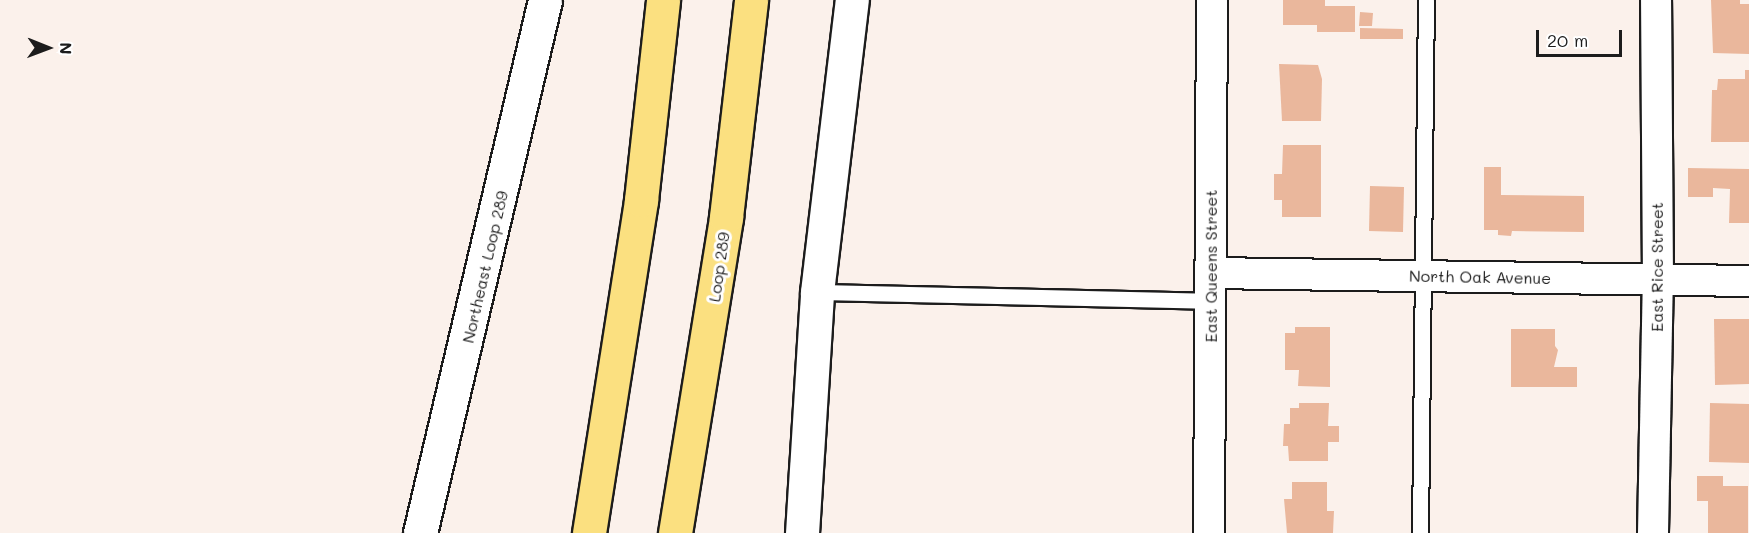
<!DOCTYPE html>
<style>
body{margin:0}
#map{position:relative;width:1749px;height:533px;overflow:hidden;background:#fbf1eb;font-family:Mali,sans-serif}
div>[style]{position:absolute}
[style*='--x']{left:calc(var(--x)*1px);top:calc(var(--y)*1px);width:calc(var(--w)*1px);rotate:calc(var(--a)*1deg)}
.building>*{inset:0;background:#eab79c}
.roads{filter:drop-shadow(2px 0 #1c1c1c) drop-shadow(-2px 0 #1c1c1c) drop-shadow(0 2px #1c1c1c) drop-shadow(0 -2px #1c1c1c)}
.lane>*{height:15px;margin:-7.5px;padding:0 7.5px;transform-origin:7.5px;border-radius:7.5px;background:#fff}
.street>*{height:30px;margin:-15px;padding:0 15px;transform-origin:15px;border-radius:15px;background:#fff}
.secondary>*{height:33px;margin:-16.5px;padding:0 16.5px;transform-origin:16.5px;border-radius:16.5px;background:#fff}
.highway>*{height:33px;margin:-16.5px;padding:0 16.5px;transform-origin:16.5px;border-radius:16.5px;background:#fbe080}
span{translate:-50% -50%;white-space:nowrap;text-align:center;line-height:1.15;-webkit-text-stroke:6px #fff;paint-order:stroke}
.street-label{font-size:16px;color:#1c1c1c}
.north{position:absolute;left:18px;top:18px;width:60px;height:60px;-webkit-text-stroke:4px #fff;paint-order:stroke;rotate:91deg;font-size:16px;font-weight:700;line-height:24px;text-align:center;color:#1c1c1c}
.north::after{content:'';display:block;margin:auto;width:21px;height:27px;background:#1c1c1c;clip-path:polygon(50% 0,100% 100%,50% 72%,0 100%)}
.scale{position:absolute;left:1536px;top:30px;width:86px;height:27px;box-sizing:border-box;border:3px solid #1c1c1c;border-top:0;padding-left:8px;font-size:18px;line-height:21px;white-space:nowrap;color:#1c1c1c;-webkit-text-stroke:4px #fff;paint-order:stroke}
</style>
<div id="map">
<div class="building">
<div style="clip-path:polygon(1283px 0,1325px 0,1325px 6px,1355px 6px,1355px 32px,1317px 32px,1317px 25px,1283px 25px)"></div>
<div style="clip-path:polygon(1711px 0,1740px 0,1740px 4px,1749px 4px,1749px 54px,1713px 53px)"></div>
<div style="clip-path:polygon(1360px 12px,1373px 13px,1372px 26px,1359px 26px)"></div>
<div style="clip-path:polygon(1360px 28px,1403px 29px,1403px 39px,1360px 39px)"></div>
<div style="clip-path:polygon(1279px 64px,1318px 65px,1322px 79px,1321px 121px,1282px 121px)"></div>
<div style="clip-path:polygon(1745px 70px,1749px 70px,1749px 142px,1711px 142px,1712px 90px,1717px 90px,1718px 79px,1745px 79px)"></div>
<div style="clip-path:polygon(1283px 145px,1321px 145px,1321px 217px,1282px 217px,1282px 200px,1274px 200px,1274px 174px,1282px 174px)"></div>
<div style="clip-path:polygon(1484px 167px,1501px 167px,1501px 195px,1584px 196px,1584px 232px,1512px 231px,1511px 236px,1498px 235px,1498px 230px,1484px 230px)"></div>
<div style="clip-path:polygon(1688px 168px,1749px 169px,1749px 223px,1729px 223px,1730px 189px,1713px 188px,1713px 197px,1688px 197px)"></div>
<div style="clip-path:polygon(1370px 186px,1404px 187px,1403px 232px,1369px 231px)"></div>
<div style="clip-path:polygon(1714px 319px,1749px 319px,1749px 384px,1715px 385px)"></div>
<div style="clip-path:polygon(1295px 327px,1330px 327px,1330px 387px,1298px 386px,1299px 370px,1285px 370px,1285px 333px,1295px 333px)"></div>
<div style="clip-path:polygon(1511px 329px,1555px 329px,1555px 346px,1558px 350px,1554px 367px,1577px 367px,1577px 387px,1511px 387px)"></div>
<div style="clip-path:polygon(1299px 403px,1329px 403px,1328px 426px,1339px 426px,1339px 442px,1328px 442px,1328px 461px,1289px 461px,1288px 446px,1283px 446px,1284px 424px,1290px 424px,1290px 408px,1299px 408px)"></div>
<div style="clip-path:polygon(1710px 403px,1749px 404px,1749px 463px,1709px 462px)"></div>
<div style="clip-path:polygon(1697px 476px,1723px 476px,1723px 486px,1748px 486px,1748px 533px,1708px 533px,1708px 501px,1697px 501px)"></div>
<div style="clip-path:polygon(1292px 482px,1327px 482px,1327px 511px,1334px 511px,1333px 533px,1287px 533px,1284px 499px,1292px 499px)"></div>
</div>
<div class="roads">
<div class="lane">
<div style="--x:817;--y:292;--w:393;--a:1.3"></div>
<div style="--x:1420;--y:533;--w:533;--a:-89.36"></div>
</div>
<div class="street">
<div style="--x:1210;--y:273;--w:539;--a:0.85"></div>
<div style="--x:1209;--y:533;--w:533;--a:-89.68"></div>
<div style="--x:1653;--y:533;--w:253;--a:-88.9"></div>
<div style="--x:1658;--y:280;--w:280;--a:-90.4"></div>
</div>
<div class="secondary">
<div style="--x:420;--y:533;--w:547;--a:-76.8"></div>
<div style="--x:802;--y:533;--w:241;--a:-86.4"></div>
<div style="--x:817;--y:292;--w:294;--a:-83.2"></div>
</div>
<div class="highway">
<div style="--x:589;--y:533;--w:337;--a:-81.1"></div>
<div style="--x:641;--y:200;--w:201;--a:-83.7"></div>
<div style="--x:675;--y:533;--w:320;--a:-80.8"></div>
<div style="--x:726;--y:217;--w:218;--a:-83.4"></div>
</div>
</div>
<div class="street-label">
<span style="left:1211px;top:266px;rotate:-90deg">East Queens Street</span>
<span style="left:485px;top:267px;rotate:-77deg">Northeast Loop 289</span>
<span style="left:719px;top:267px;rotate:-82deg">Loop 289</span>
<span style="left:1657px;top:267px;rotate:-90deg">East Rice Street</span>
<span style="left:1480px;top:277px;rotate:1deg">North Oak Avenue</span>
</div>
<div class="north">N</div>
<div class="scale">20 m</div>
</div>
